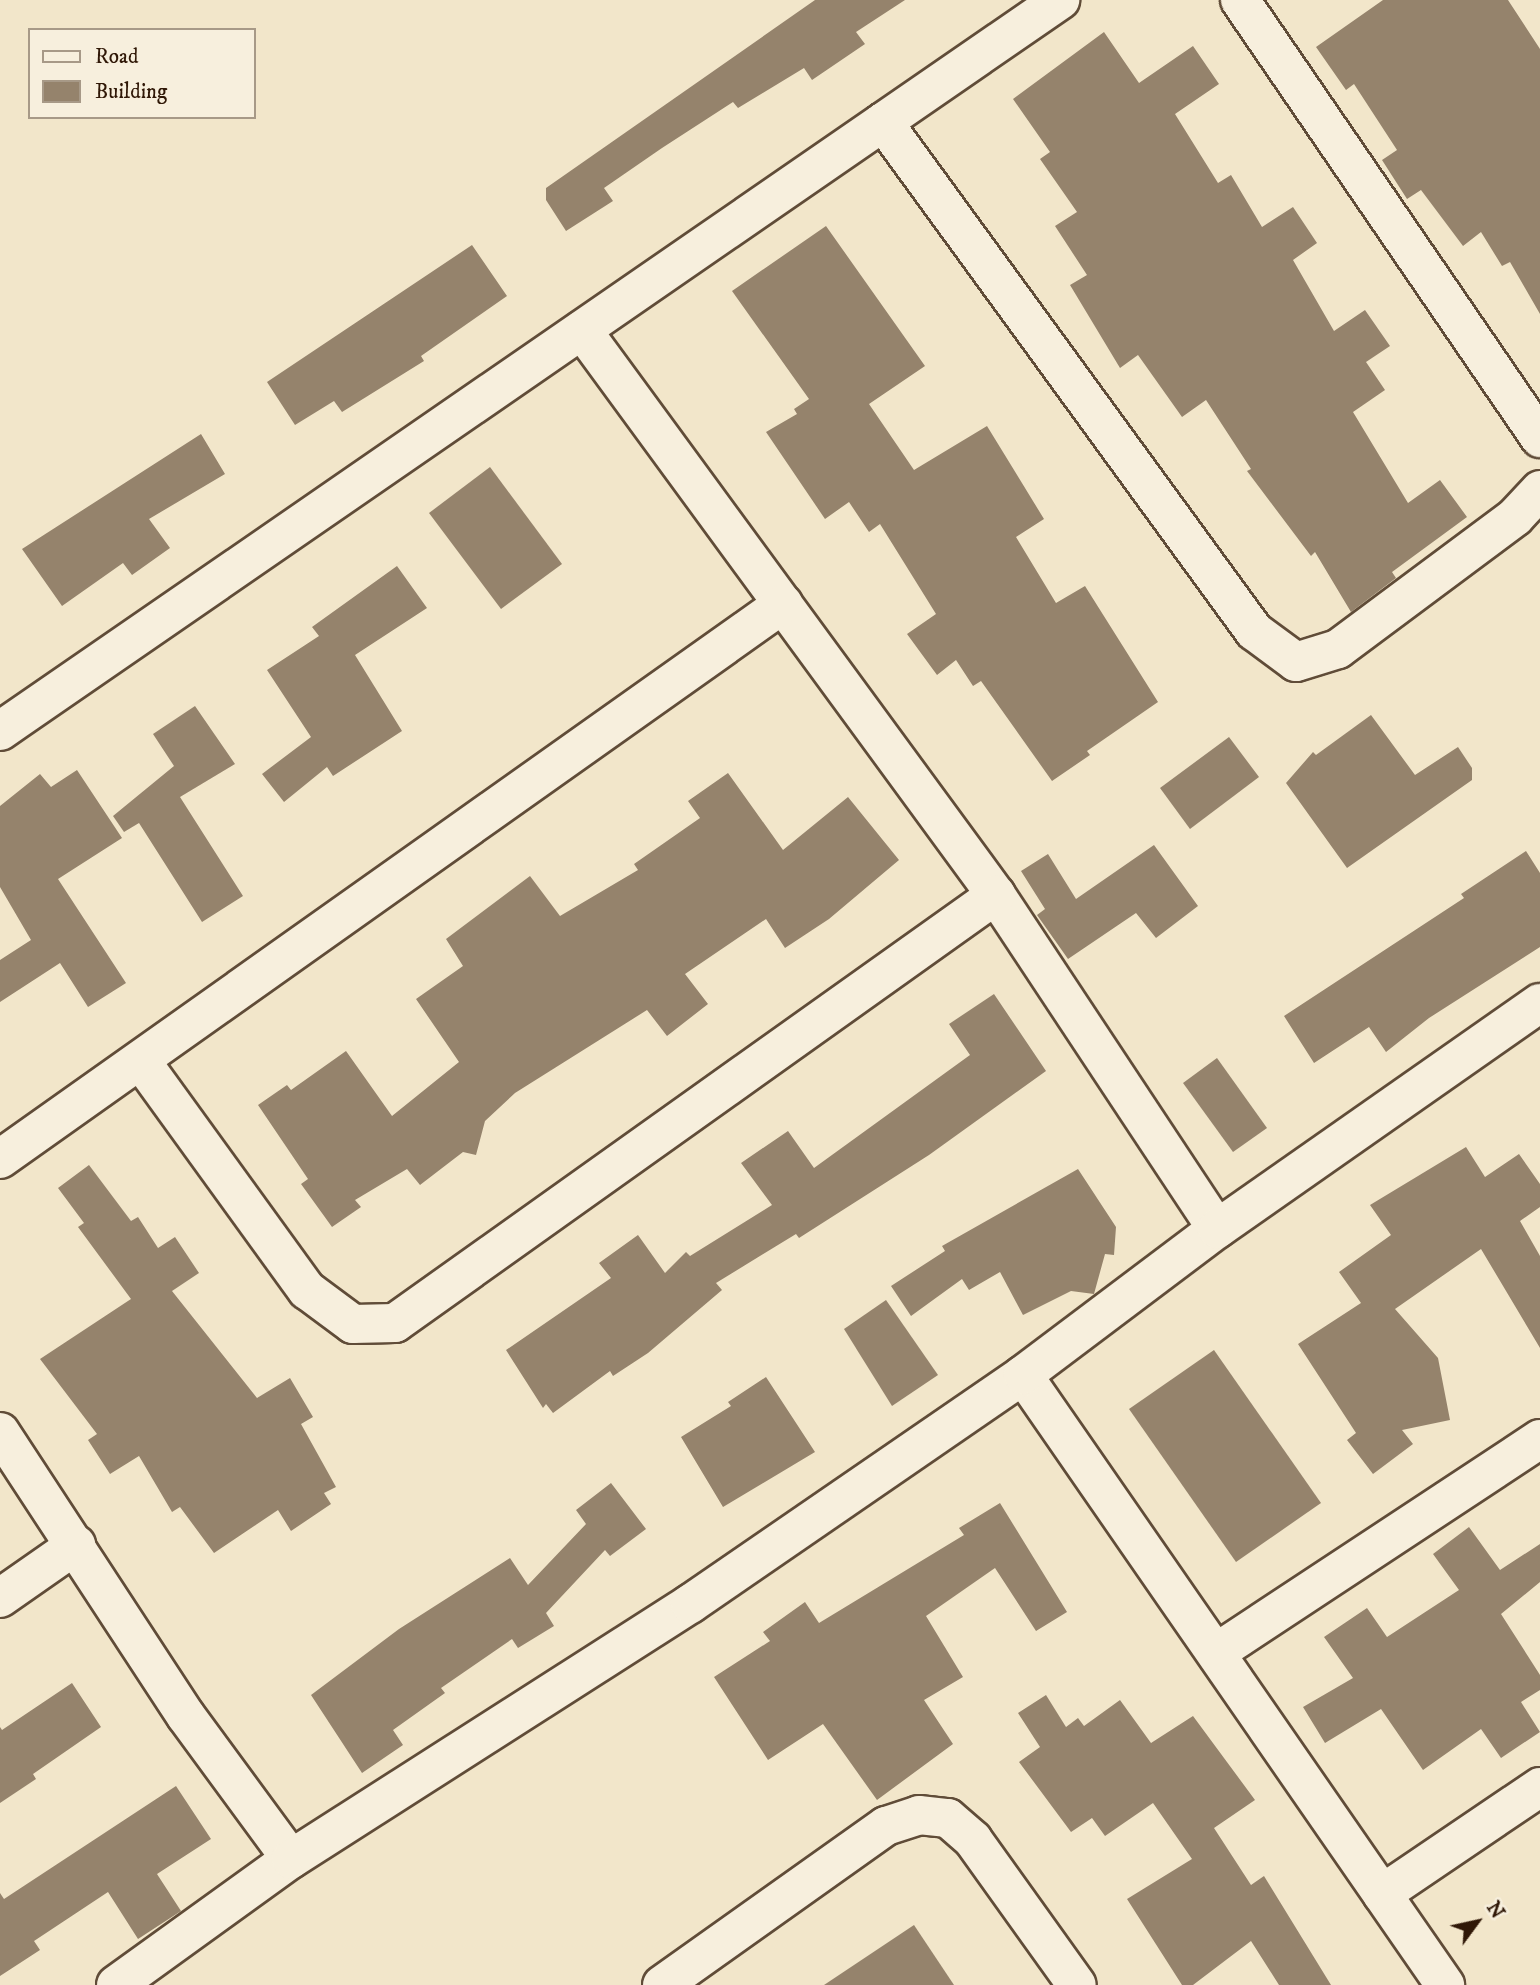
<!DOCTYPE html>
<style>
body{margin:0}
#map{position:relative;width:1540px;height:1985px;overflow:hidden;background:#f2e6ca;font-family:"IM FELL DW Pica",serif}
div>[style]{position:absolute}
[style*='--x']{left:calc(var(--x)*1px);top:calc(var(--y)*1px);width:calc(var(--w)*1px);rotate:calc(var(--a)*1deg)}
.building>*{inset:0;background:#95836c}
.roads{filter:drop-shadow(2px 0 #604c38) drop-shadow(-2px 0 #604c38) drop-shadow(0 2px #604c38) drop-shadow(0 -2px #604c38)}
.street>*{height:38px;margin:-19px;padding:0 19px;transform-origin:19px;border-radius:19px;background:#f7efdd}
span{translate:-50% -50%;white-space:nowrap;text-align:center;line-height:1.15;-webkit-text-stroke:5px #f7efdd;paint-order:stroke}
.legend{position:absolute;left:28px;top:28px;width:228px;height:91px;box-sizing:border-box;background:#f7efdd;border:2px solid #a79987;margin:0;padding:9px 12px;list-style:none;font-size:21px;color:#301807}
.legend li{display:flex;align-items:center;gap:14px;height:35px}
.legend b{width:35px;border:2px solid #a79987}
.north{position:absolute;left:1442px;top:1887px;width:70px;height:70px;-webkit-text-stroke:5px #f7efdd;paint-order:stroke;rotate:57deg;font-size:19px;font-weight:700;line-height:28px;text-align:center;color:#301807}
.north::after{content:'';display:block;margin:auto;width:24px;height:32px;background:#301807;clip-path:polygon(50% 0,100% 100%,50% 72%,0 100%)}
</style>
<div id="map">
<div class="building">
<div style="clip-path:polygon(815px 0,905px 0,856px 32px,865px 44px,812px 80px,804px 68px,738px 108px,733px 102px,662px 148px,604px 188px,613px 201px,566px 231px,546px 200px,546px 188px)"></div>
<div style="clip-path:polygon(1383px 0,1508px 0,1540px 49px,1540px 314px,1510px 262px,1502px 266px,1481px 232px,1463px 246px,1421px 190px,1407px 199px,1382px 160px,1397px 150px,1354px 84px,1346px 90px,1316px 47px)"></div>
<div style="clip-path:polygon(1104px 32px,1139px 83px,1193px 46px,1219px 84px,1175px 114px,1218px 183px,1231px 175px,1262px 227px,1293px 207px,1317px 243px,1293px 260px,1334px 331px,1365px 310px,1390px 346px,1366px 362px,1385px 390px,1353px 412px,1408px 503px,1440px 480px,1467px 517px,1392px 572px,1396px 578px,1351px 612px,1315px 552px,1311px 556px,1247px 471px,1251px 469px,1206px 400px,1182px 417px,1138px 355px,1120px 368px,1070px 285px,1087px 275px,1055px 226px,1077px 212px,1040px 159px,1050px 152px,1013px 99px)"></div>
<div style="clip-path:polygon(826px 226px,925px 366px,869px 404px,914px 470px,987px 426px,1044px 519px,1016px 537px,1056px 603px,1085px 586px,1158px 702px,1087px 751px,1090px 755px,1052px 781px,981px 681px,973px 686px,956px 660px,937px 675px,907px 634px,936px 614px,880px 524px,869px 532px,849px 502px,825px 519px,766px 432px,797px 414px,794px 409px,809px 399px,732px 291px)"></div>
<div style="clip-path:polygon(472px 245px,507px 296px,421px 356px,424px 361px,342px 412px,334px 401px,295px 425px,267px 382px)"></div>
<div style="clip-path:polygon(201px 434px,225px 474px,149px 519px,170px 548px,132px 575px,123px 563px,62px 606px,22px 549px)"></div>
<div style="clip-path:polygon(490px 467px,562px 564px,501px 609px,429px 513px)"></div>
<div style="clip-path:polygon(397px 566px,427px 608px,355px 655px,402px 731px,333px 776px,327px 767px,284px 802px,262px 774px,311px 737px,267px 670px,319px 636px,312px 627px)"></div>
<div style="clip-path:polygon(195px 706px,235px 764px,180px 797px,243px 896px,202px 922px,139px 823px,124px 832px,113px 816px,174px 766px,153px 734px)"></div>
<div style="clip-path:polygon(1371px 715px,1415px 775px,1458px 747px,1472px 768px,1472px 780px,1347px 868px,1286px 783px,1313px 752px,1316px 755px)"></div>
<div style="clip-path:polygon(1229px 737px,1259px 777px,1190px 829px,1160px 788px)"></div>
<div style="clip-path:polygon(77px 770px,122px 838px,58px 879px,126px 983px,88px 1007px,60px 963px,0 1002px,0 960px,31px 940px,0 887px,0 806px,40px 774px,51px 787px)"></div>
<div style="clip-path:polygon(728px 773px,783px 850px,848px 797px,899px 860px,829px 919px,785px 948px,766px 919px,685px 974px,708px 1004px,667px 1036px,647px 1010px,515px 1093px,485px 1121px,476px 1155px,463px 1152px,420px 1185px,407px 1169px,355px 1200px,361px 1207px,332px 1227px,301px 1184px,308px 1179px,258px 1105px,287px 1085px,291px 1090px,346px 1051px,392px 1116px,459px 1062px,416px 999px,463px 966px,446px 939px,530px 876px,560px 916px,638px 870px,634px 864px,700px 818px,688px 801px)"></div>
<div style="clip-path:polygon(1154px 845px,1198px 906px,1156px 938px,1136px 913px,1068px 959px,1037px 915px,1045px 909px,1021px 871px,1048px 854px,1076px 899px)"></div>
<div style="clip-path:polygon(1526px 851px,1540px 873px,1540px 947px,1429px 1018px,1386px 1052px,1369px 1027px,1314px 1063px,1284px 1016px,1464px 898px,1461px 894px)"></div>
<div style="clip-path:polygon(994px 994px,1046px 1071px,929px 1155px,799px 1238px,796px 1234px,716px 1283px,722px 1290px,648px 1353px,613px 1376px,610px 1371px,553px 1413px,546px 1404px,543px 1408px,506px 1350px,611px 1278px,599px 1263px,638px 1235px,665px 1273px,686px 1252px,690px 1256px,772px 1205px,741px 1163px,788px 1131px,814px 1168px,970px 1055px,949px 1024px)"></div>
<div style="clip-path:polygon(1217px 1058px,1267px 1128px,1233px 1152px,1183px 1083px)"></div>
<div style="clip-path:polygon(1466px 1147px,1485px 1177px,1519px 1154px,1540px 1184px,1540px 1207px,1520px 1221px,1540px 1256px,1540px 1348px,1481px 1249px,1395px 1309px,1438px 1358px,1450px 1420px,1402px 1430px,1413px 1444px,1373px 1474px,1347px 1440px,1356px 1433px,1298px 1344px,1361px 1303px,1339px 1272px,1391px 1235px,1370px 1205px)"></div>
<div style="clip-path:polygon(89px 1165px,131px 1221px,138px 1217px,158px 1248px,175px 1237px,199px 1273px,172px 1291px,257px 1398px,290px 1378px,313px 1417px,301px 1424px,336px 1487px,324px 1493px,331px 1504px,291px 1531px,278px 1510px,214px 1553px,180px 1507px,172px 1512px,139px 1456px,110px 1474px,88px 1440px,97px 1434px,40px 1359px,131px 1299px,78px 1227px,84px 1223px,58px 1188px)"></div>
<div style="clip-path:polygon(1078px 1169px,1116px 1227px,1114px 1255px,1105px 1254px,1094px 1294px,1071px 1291px,1023px 1315px,1000px 1272px,969px 1290px,962px 1279px,911px 1316px,891px 1286px,945px 1251px,942px 1246px)"></div>
<div style="clip-path:polygon(886px 1300px,938px 1375px,892px 1406px,844px 1329px)"></div>
<div style="clip-path:polygon(1214px 1350px,1321px 1503px,1236px 1562px,1129px 1409px)"></div>
<div style="clip-path:polygon(766px 1377px,815px 1452px,723px 1507px,681px 1437px,731px 1406px,728px 1402px)"></div>
<div style="clip-path:polygon(611px 1483px,646px 1529px,610px 1556px,605px 1550px,546px 1613px,554px 1626px,518px 1648px,512px 1639px,441px 1688px,445px 1693px,393px 1730px,403px 1745px,362px 1773px,311px 1695px,399px 1629px,510px 1558px,528px 1585px,586px 1524px,576px 1510px)"></div>
<div style="clip-path:polygon(1000px 1503px,1067px 1612px,1036px 1631px,995px 1568px,926px 1616px,963px 1677px,924px 1700px,953px 1744px,877px 1800px,823px 1724px,768px 1760px,714px 1677px,770px 1641px,763px 1632px,805px 1602px,819px 1623px,964px 1535px,959px 1528px)"></div>
<div style="clip-path:polygon(1469px 1527px,1500px 1570px,1540px 1544px,1540px 1582px,1501px 1614px,1540px 1675px,1540px 1690px,1521px 1702px,1540px 1732px,1501px 1758px,1481px 1729px,1423px 1770px,1381px 1709px,1325px 1743px,1303px 1707px,1353px 1678px,1324px 1637px,1367px 1608px,1387px 1637px,1459px 1590px,1433px 1554px)"></div>
<div style="clip-path:polygon(72px 1683px,101px 1727px,33px 1774px,36px 1779px,0 1803px,0 1727px,2px 1730px)"></div>
<div style="clip-path:polygon(1046px 1695px,1066px 1727px,1078px 1718px,1084px 1726px,1120px 1700px,1151px 1743px,1193px 1716px,1255px 1800px,1214px 1828px,1251px 1885px,1264px 1876px,1331px 1985px,1279px 1985px,1251px 1941px,1193px 1985px,1182px 1985px,1127px 1899px,1192px 1859px,1153px 1803px,1105px 1836px,1092px 1818px,1071px 1832px,1019px 1762px,1040px 1747px,1018px 1713px)"></div>
<div style="clip-path:polygon(176px 1786px,211px 1839px,157px 1874px,181px 1911px,138px 1939px,108px 1892px,34px 1941px,40px 1950px,0 1976px,0 1893px,4px 1899px)"></div>
<div style="clip-path:polygon(914px 1925px,954px 1985px,824px 1985px)"></div>
</div>
<div class="roads">
<div class="street">
<div style="--x:1240;--y:0;--w:531;--a:55.59"></div>
<div style="--x:883;--y:122;--w:630;--a:53.91"></div>
<div style="--x:1254;--y:631;--w:52;--a:36.4"></div>
<div style="--x:1296;--y:662;--w:44;--a:-17.2"></div>
<div style="--x:1338;--y:649;--w:221;--a:-36.7"></div>
<div style="--x:1515;--y:517;--w:37;--a:-47"></div>
<div style="--x:582;--y:330;--w:700;--a:53.77"></div>
<div style="--x:996;--y:895;--w:400;--a:56.5"></div>
<div style="--x:0;--y:731;--w:1288;--a:-34.59"></div>
<div style="--x:141;--y:1061;--w:283;--a:54.1"></div>
<div style="--x:307;--y:1290;--w:57;--a:36.5"></div>
<div style="--x:353;--y:1324;--w:42;--a:-1.4"></div>
<div style="--x:395;--y:1323;--w:738;--a:-35.46"></div>
<div style="--x:0;--y:1159;--w:960;--a:-35.33"></div>
<div style="--x:1023;--y:1375;--w:742;--a:55.32"></div>
<div style="--x:0;--y:1432;--w:339;--a:56.8"></div>
<div style="--x:186;--y:1716;--w:177;--a:53.7"></div>
<div style="--x:0;--y:1598;--w:93;--a:-34.9"></div>
<div style="--x:1217;--y:1652;--w:387;--a:-33.4"></div>
<div style="--x:1382;--y:1894;--w:191;--a:-34.1"></div>
<div style="--x:116;--y:1985;--w:216;--a:-35.8"></div>
<div style="--x:291;--y:1859;--w:474;--a:-32.6"></div>
<div style="--x:690;--y:1604;--w:404;--a:-34.5"></div>
<div style="--x:1023;--y:1375;--w:243;--a:-37"></div>
<div style="--x:1217;--y:1229;--w:394;--a:-35"></div>
<div style="--x:662;--y:1985;--w:275;--a:-35.4"></div>
<div style="--x:886;--y:1826;--w:35;--a:-18"></div>
<div style="--x:919;--y:1815;--w:29;--a:6"></div>
<div style="--x:948;--y:1818;--w:33;--a:41"></div>
<div style="--x:973;--y:1840;--w:178;--a:54.4"></div>
</div>
</div>
<ul class="legend">
<li><b style="height:9px;background:#f7efdd"></b>Road</li>
<li><b style="height:19px;background:#95836c"></b>Building</li>
</ul>
<div class="north">N</div>
</div>
